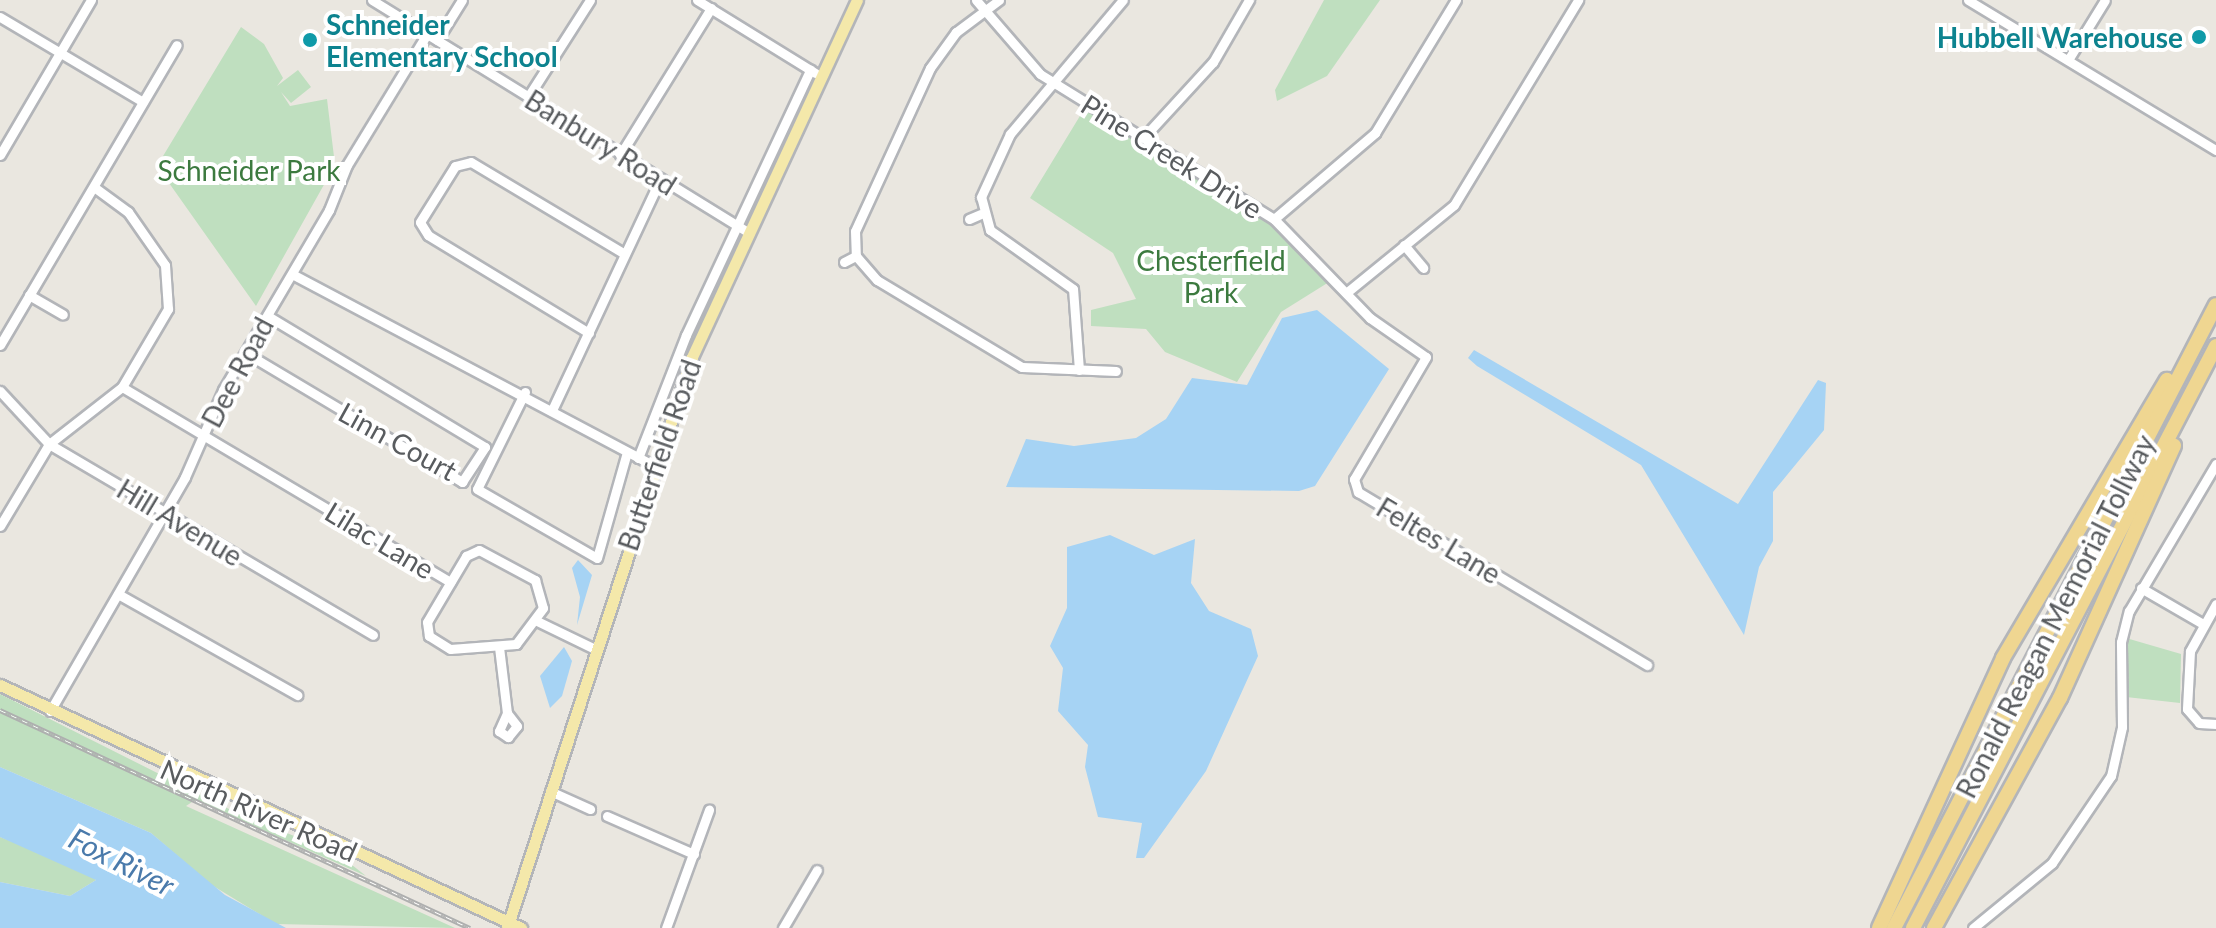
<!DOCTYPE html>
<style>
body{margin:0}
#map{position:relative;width:2216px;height:928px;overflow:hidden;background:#eae7e0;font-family:Lato,sans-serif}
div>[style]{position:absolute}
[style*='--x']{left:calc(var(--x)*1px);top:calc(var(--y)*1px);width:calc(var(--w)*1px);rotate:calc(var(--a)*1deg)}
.green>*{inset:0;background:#bfdfbf}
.water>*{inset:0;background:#a6d3f4}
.roads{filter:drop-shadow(2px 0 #b3b5b9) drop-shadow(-2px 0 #b3b5b9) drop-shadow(0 2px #b3b5b9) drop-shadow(0 -2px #b3b5b9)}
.minor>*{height:9px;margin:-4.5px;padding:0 4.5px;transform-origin:4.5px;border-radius:4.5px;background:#fff}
.major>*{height:11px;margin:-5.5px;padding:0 5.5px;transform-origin:5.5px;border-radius:5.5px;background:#f4e8aa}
.highway>*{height:14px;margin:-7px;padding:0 7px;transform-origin:7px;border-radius:7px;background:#efd691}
.rail>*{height:5px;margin-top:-2.5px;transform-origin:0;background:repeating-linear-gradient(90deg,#fff 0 6px,#aeafaf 0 12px);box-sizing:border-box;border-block:2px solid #aeafaf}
.dots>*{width:22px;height:22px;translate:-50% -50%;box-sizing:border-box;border:4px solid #fff;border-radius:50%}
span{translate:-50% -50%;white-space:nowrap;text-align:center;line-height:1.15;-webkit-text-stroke:8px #fff;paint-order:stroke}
.culture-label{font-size:28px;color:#0d838f;font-weight:700}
.left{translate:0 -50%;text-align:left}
.right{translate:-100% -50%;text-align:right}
.street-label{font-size:28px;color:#595c5f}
.park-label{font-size:28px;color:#3c7a3f}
.water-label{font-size:30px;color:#4a7aab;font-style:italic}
</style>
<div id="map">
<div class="green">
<div style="clip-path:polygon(1324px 0,1380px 0,1327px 76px,1277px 101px,1275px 90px)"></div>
<div style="clip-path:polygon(241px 27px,264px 44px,283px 78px,277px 86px,298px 70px,311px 87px,291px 103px,281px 92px,290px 106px,327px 99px,335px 165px,256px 306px,157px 166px)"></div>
<div style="clip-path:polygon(1086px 106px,1274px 224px,1329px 282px,1281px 312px,1237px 382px,1165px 352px,1146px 329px,1091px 326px,1091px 310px,1136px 299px,1113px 253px,1030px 198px)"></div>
<div style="clip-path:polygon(2126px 638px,2181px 654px,2180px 703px,2126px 697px)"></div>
<div style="clip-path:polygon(0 694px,231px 810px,338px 854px,366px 876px,195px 800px,186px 806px,455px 928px,276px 924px,210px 884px,151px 833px,0 767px)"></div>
<div style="clip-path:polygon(0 837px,80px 867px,96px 880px,70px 896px,0 882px)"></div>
</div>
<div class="water">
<div style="clip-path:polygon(1317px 310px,1389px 369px,1315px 486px,1299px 491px,1006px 487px,1026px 439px,1074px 446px,1136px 438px,1166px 419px,1192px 378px,1247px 385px,1282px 318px)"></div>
<div style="clip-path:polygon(1474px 350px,1738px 504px,1818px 380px,1826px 383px,1824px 430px,1773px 492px,1773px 541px,1759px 567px,1744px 635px,1641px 465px,1477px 366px,1468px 358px)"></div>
<div style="clip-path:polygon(1110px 535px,1154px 555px,1195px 539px,1191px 583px,1209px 611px,1251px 629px,1258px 656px,1206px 771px,1144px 858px,1136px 858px,1142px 823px,1098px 817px,1085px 767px,1088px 745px,1058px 711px,1063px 668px,1050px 646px,1067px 608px,1067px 547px)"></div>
<div style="clip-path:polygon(578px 560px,592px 575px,577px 625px,580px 597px,572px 568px)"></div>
<div style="clip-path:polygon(564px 647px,572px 661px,562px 696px,550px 708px,540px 676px)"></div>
<div style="clip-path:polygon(0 767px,151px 833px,225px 895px,286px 928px,0 928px,0 882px,70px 896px,96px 880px,0 837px)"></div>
</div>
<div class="roads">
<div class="minor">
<div style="--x:372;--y:0;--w:443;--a:31.7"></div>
<div style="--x:697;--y:0;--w:139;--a:31.7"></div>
<div style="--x:976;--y:0;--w:98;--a:49.1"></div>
<div style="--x:1040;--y:74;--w:275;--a:31.8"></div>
<div style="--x:1274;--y:219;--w:138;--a:45.9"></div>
<div style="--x:1370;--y:318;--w:68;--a:34.9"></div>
<div style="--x:1426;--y:357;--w:142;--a:120.5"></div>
<div style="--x:1354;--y:479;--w:14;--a:73"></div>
<div style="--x:1358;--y:492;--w:337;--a:30.9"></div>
<div style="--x:999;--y:0;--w:54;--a:143.3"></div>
<div style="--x:956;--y:32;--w:44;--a:125.8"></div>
<div style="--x:930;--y:68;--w:179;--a:114.7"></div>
<div style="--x:855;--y:231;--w:25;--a:88"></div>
<div style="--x:856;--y:256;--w:32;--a:49"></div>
<div style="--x:877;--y:280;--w:169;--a:31"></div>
<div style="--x:1022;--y:367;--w:94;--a:2.4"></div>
<div style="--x:1968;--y:0;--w:290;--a:31.2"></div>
<div style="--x:0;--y:17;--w:166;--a:30.7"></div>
<div style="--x:437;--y:40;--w:47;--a:-58"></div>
<div style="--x:2068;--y:60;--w:70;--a:-58.3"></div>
<div style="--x:528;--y:97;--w:115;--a:-57.4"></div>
<div style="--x:1144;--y:137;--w:102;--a:-47.4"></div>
<div style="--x:1213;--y:62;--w:72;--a:-59.9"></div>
<div style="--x:0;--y:155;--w:180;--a:-59.6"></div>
<div style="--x:620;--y:155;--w:173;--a:-58.2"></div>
<div style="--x:969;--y:219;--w:13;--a:-23"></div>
<div style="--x:1274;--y:219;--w:133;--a:-40.4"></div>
<div style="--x:1375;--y:133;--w:156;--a:-58.7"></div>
<div style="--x:1404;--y:245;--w:30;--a:50"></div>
<div style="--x:844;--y:262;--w:13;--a:-27"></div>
<div style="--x:292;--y:274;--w:408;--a:27.9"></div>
<div style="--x:1346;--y:293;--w:139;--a:-39.2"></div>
<div style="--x:1454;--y:205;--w:240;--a:-58.8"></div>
<div style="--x:29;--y:295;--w:39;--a:30"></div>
<div style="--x:589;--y:333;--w:188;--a:-148.7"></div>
<div style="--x:428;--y:235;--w:15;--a:-122"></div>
<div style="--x:420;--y:222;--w:66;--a:-58"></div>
<div style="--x:455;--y:166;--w:16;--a:-14"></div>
<div style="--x:471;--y:162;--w:179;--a:30.9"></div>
<div style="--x:0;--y:345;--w:348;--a:-59.5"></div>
<div style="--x:246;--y:353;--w:252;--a:30.8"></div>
<div style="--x:462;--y:482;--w:42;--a:-56.7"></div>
<div style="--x:485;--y:447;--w:253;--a:-148.9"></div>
<div style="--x:1079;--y:370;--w:81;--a:-94.2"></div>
<div style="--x:1073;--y:289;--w:102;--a:-144.6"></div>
<div style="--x:990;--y:230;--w:34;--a:-105"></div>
<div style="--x:981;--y:197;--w:69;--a:-65.3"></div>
<div style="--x:1010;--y:134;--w:175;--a:-49.9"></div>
<div style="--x:122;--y:387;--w:382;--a:30.7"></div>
<div style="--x:0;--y:391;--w:72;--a:47.2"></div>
<div style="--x:49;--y:444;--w:376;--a:30.5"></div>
<div style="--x:525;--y:392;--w:108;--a:116.3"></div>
<div style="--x:477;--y:489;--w:138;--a:29.9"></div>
<div style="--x:597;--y:558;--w:110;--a:-74.2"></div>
<div style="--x:553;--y:408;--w:252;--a:-64.9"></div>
<div style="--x:638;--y:458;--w:132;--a:-68.7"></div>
<div style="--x:686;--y:335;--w:293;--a:-64.9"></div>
<div style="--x:0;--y:526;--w:96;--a:-59.1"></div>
<div style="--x:49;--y:444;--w:93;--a:-38"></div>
<div style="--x:122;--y:387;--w:91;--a:-59.5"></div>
<div style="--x:168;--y:309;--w:44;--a:-93.9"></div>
<div style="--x:165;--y:265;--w:65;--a:-124.9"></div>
<div style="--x:128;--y:212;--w:42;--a:-143.7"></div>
<div style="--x:479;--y:550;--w:64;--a:28.2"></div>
<div style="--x:535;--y:580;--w:29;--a:74"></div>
<div style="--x:543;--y:608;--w:45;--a:126.9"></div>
<div style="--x:516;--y:644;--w:66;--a:175.7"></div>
<div style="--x:450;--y:649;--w:25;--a:-148"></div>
<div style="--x:429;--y:636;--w:14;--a:-98"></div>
<div style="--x:427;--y:622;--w:77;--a:-59.4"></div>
<div style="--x:466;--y:556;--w:14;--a:-25"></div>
<div style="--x:2141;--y:588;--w:72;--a:30.1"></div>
<div style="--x:118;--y:594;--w:206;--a:29.4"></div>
<div style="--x:2216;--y:604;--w:54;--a:119"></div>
<div style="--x:2190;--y:651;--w:58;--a:93"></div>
<div style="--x:2187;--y:709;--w:18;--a:49"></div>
<div style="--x:2199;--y:723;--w:17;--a:3"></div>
<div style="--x:537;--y:621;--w:64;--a:25.8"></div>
<div style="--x:499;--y:647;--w:66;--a:83.1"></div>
<div style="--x:507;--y:713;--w:20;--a:114"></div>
<div style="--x:499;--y:731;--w:11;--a:34"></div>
<div style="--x:508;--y:737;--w:14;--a:-51"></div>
<div style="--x:517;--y:726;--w:16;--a:-128"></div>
<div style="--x:50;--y:711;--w:270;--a:-60"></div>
<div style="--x:185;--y:477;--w:95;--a:-66.4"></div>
<div style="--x:223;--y:390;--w:209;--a:-59.5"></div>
<div style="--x:329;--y:210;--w:48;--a:-68.2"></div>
<div style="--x:347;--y:165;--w:153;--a:-58.6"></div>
<div style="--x:550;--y:791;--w:44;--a:24.2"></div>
<div style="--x:607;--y:816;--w:95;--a:23.6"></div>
<div style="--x:666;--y:928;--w:126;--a:-70"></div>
<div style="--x:783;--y:928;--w:67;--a:-59.6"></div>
<div style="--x:1973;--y:928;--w:102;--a:-39.4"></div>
<div style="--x:2052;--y:863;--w:105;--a:-55.9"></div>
<div style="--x:2111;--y:776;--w:50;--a:-77.3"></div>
<div style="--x:2122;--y:727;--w:85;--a:-90.7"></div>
<div style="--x:2121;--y:642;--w:32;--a:-76"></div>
<div style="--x:2129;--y:611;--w:171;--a:-59.4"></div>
</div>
<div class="major">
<div style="--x:0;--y:685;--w:575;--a:25"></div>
<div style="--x:507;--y:928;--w:600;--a:-72.05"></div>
<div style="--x:692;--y:357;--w:393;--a:-65.2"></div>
</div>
<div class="highway">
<div style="--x:1879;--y:928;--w:297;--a:-65.3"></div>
<div style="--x:2003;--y:658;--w:323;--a:-59.5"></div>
<div style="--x:1894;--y:928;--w:701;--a:-62.67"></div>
<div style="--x:1913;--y:928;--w:656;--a:-62.5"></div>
<div style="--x:1934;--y:928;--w:262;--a:-61.3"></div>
<div style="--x:2060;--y:698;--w:277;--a:-65.7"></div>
</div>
</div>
<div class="rail">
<div style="--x:0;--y:710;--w:518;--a:24.88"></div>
</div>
<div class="dots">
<div style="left:2199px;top:37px;background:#0f9aa8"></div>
<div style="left:310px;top:40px;background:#0f9aa8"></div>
</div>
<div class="culture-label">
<span class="left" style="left:326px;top:40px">Schneider<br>Elementary School</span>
<span class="right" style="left:2183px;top:37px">Hubbell Warehouse</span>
</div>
<div class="street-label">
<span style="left:601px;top:142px;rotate:32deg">Banbury Road</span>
<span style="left:1172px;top:156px;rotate:32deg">Pine Creek Drive</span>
<span style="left:237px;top:372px;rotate:-62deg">Dee Road</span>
<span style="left:398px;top:441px;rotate:29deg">Linn Court</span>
<span style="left:659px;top:455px;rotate:-71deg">Butterfield Road</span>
<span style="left:180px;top:522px;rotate:31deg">Hill Avenue</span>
<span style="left:380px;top:540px;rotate:31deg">Lilac Lane</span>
<span style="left:1439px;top:540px;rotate:31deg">Feltes Lane</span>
<span style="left:2055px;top:616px;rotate:-63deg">Ronald Reagan Memorial Tollway</span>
<span style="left:259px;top:810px;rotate:24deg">North River Road</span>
</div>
<div class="park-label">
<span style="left:249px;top:170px">Schneider Park</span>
<span style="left:1211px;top:276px">Chesterfield<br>Park</span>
</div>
<div class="water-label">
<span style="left:122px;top:861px;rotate:27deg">Fox River</span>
</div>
</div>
